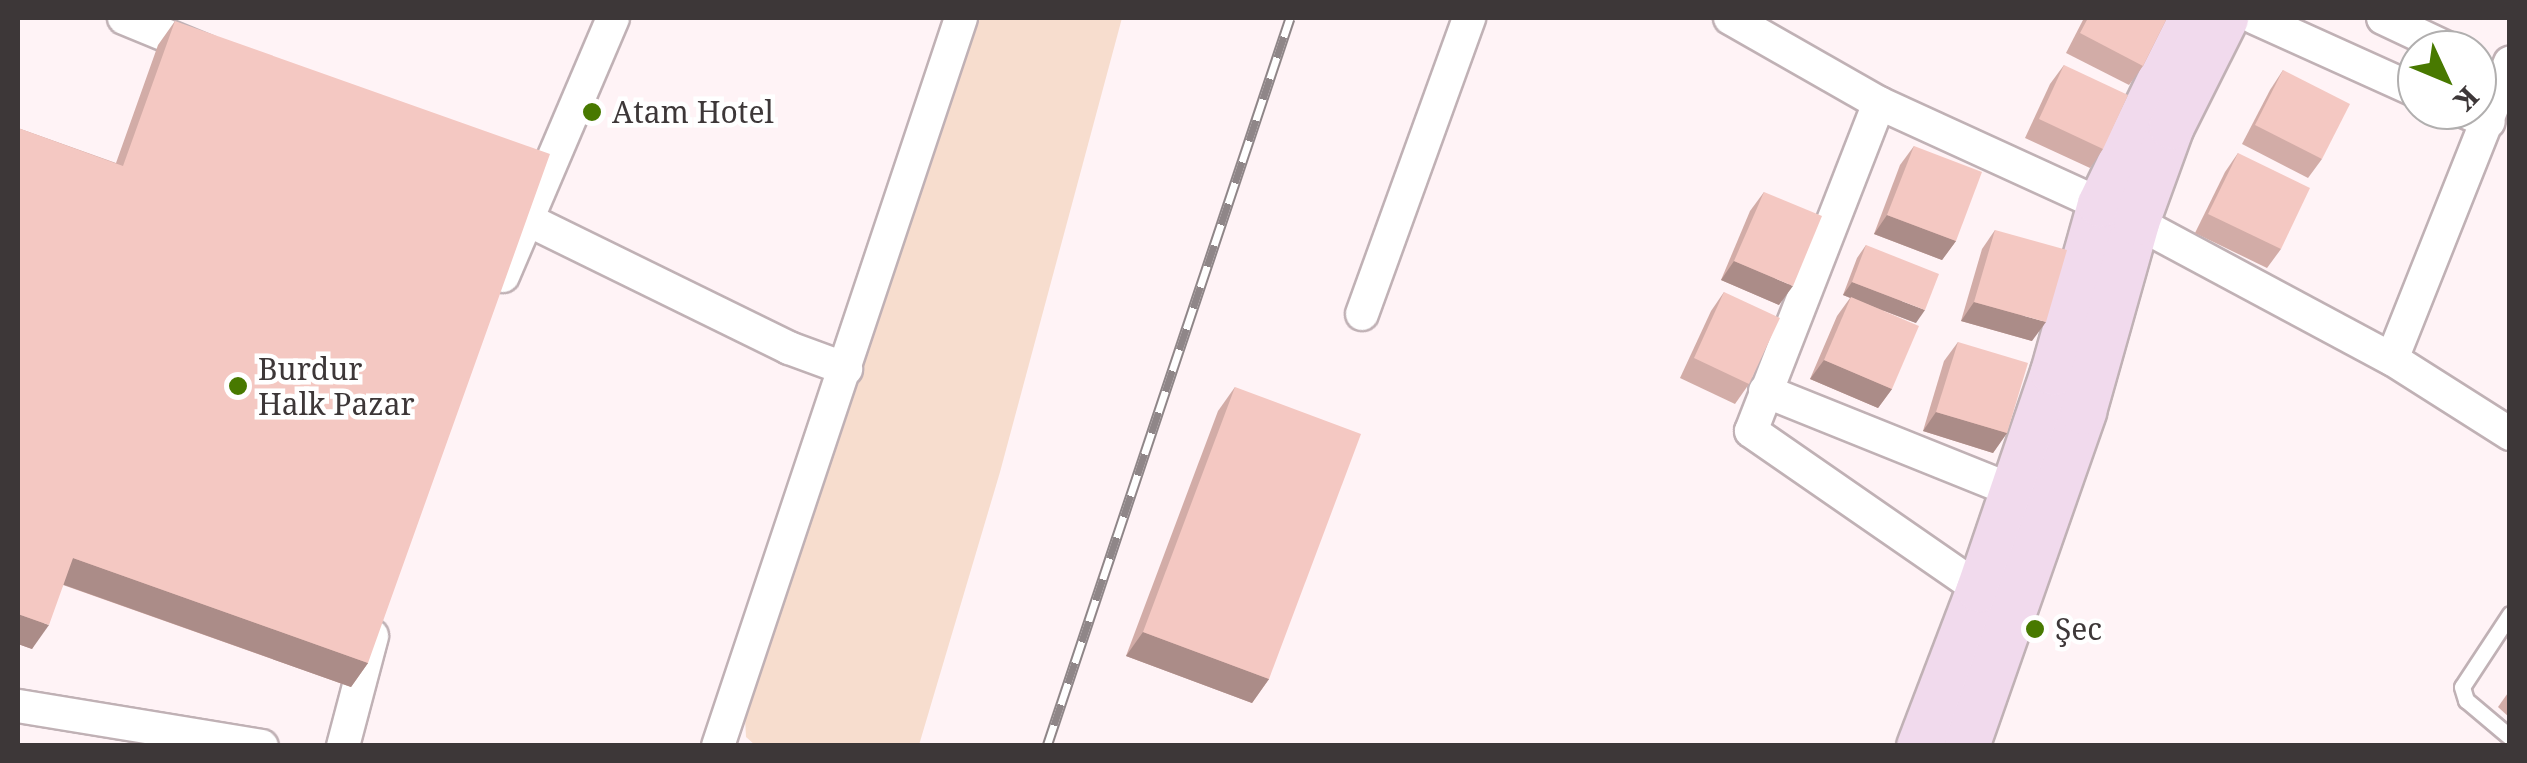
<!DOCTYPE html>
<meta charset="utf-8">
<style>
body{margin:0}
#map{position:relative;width:2527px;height:763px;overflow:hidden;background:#fff3f6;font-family:"Noto Serif",serif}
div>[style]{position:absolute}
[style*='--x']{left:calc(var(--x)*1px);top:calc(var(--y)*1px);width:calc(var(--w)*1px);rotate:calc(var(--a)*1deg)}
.green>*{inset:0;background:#f7ddce}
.roads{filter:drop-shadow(2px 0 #c0b1b5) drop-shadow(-2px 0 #c0b1b5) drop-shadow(0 2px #c0b1b5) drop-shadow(0 -2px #c0b1b5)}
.lane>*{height:15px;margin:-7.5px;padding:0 7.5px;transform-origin:7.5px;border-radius:7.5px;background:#fff}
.street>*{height:32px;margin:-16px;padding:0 16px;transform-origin:16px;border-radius:16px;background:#fff}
.secondary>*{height:45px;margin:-22.5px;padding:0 22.5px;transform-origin:22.5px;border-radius:22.5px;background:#f1daed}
.rail>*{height:11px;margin-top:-5.5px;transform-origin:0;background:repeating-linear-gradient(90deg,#fff 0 22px,#8f8688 0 44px);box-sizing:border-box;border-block:2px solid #8f8688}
.wall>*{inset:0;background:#d2aca7}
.shaded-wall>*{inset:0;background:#ab8c88}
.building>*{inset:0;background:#f4c8c2}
.dots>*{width:28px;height:28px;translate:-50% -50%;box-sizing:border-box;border:5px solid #fff;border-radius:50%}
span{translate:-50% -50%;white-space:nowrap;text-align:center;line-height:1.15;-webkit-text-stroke:9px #fff;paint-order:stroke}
.poi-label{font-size:30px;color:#3d3738}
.left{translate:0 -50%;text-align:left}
.frame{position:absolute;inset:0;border:20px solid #3d3738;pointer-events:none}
.north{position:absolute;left:2397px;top:30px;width:100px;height:100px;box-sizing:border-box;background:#fff;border:2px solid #b1afaf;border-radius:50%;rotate:134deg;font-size:28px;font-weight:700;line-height:40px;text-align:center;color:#3d3738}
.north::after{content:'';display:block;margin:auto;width:35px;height:45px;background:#487900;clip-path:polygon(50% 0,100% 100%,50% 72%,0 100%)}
</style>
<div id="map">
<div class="green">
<div style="clip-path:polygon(967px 18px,1122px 18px,1000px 472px,919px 745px,755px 745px,746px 737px,743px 679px)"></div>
</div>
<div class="roads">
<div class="lane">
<div style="--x:2510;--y:614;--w:87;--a:123.3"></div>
<div style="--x:2462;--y:687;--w:14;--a:73"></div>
<div style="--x:2466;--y:700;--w:57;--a:40.1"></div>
</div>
<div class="street">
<div style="--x:124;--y:18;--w:87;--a:22.4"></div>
<div style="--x:1730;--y:18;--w:172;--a:29.7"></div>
<div style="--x:1879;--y:103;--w:243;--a:24.6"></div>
<div style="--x:2255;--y:18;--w:178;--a:24.3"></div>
<div style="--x:2383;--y:18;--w:75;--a:25.2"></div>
<div style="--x:1879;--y:103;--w:352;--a:111.3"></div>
<div style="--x:1751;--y:431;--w:277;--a:34.7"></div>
<div style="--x:2461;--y:110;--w:30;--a:23"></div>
<div style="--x:528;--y:220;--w:291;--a:26.1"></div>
<div style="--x:789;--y:348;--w:61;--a:20.2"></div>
<div style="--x:2136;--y:222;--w:290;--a:28.2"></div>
<div style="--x:2392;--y:359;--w:140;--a:32.4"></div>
<div style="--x:503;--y:276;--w:280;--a:-66.9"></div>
<div style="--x:1362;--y:314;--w:315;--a:-70.1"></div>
<div style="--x:2392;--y:359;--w:319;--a:-68.3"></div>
<div style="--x:1765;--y:391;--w:265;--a:21.9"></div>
<div style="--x:18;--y:706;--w:247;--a:9.3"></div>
<div style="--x:343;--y:746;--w:114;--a:-75.2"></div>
<div style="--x:718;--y:746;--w:767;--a:-71.54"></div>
</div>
<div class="secondary">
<div style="--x:1919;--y:746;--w:168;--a:-69.1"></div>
<div style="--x:1979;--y:589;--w:229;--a:-71.2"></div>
<div style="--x:2053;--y:372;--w:174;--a:-74.4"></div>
<div style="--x:2100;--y:204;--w:206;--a:-64.4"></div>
<div style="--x:1966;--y:746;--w:355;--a:-70.7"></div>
<div style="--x:2083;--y:411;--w:196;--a:-74.3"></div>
<div style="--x:2136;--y:222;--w:102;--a:-70"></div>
<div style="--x:2171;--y:126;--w:121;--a:-63.4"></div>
</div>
</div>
<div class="rail">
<div style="--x:1047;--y:746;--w:767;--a:-71.54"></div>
</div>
<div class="wall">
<div style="clip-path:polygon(2084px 18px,2167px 18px,2143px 66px,2129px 85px,2066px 53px)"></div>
<div style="clip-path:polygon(175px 21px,368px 663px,351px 687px,63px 585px,32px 649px,18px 644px,18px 128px,116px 163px,158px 45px)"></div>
<div style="clip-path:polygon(2064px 65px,2103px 149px,2090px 168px,2025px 138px,2050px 84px)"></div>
<div style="clip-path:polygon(2283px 70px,2322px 159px,2308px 178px,2242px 144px,2270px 90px)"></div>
<div style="clip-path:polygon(1914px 146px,1956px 241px,1942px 260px,1874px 234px,1900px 165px)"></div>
<div style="clip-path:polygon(2238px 153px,2281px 249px,2267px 268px,2195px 233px,2225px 172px)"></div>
<div style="clip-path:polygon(1764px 192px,1779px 305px,1721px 280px,1750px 211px)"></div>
<div style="clip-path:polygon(1995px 230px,2032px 341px,1961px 321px,1982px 249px)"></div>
<div style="clip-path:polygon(1866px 245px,1916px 323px,1884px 311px,1892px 389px,1878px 408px,1810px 379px,1837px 316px,1850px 298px,1843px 295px,1857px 258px)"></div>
<div style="clip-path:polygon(1724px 292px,1749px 384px,1735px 404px,1680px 378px,1711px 311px)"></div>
<div style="clip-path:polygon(1958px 342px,2007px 433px,1993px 453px,1923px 431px,1944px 361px)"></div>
<div style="clip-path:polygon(1235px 387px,1269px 679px,1252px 703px,1126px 656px,1218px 411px)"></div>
<div style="clip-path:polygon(2510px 690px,2510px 718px,2498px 707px)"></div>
</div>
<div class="shaded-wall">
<div style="clip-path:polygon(1887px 215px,1956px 241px,1942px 260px,1874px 234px)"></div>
<div style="clip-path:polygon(1734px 261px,1793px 286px,1779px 305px,1721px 280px)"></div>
<div style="clip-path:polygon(1852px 282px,1925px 310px,1916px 323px,1843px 295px)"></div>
<div style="clip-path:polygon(1974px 302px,2046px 322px,2032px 341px,1961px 321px)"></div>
<div style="clip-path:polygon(1824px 360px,1892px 389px,1878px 408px,1810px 379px)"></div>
<div style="clip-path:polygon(1936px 412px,2007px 433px,1993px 453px,1923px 431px)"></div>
<div style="clip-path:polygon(73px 558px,368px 663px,351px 687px,56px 582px)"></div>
<div style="clip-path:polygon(18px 614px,49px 625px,32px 649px,18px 644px)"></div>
<div style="clip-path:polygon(1143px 632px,1269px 679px,1252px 703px,1126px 656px)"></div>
</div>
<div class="building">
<div style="clip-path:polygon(2088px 18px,2167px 18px,2143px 66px,2080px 33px)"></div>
<div style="clip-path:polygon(175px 21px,550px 154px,368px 663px,73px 558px,49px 625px,18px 614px,18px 128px,123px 166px)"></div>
<div style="clip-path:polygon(2064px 65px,2128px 95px,2103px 149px,2039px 119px)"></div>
<div style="clip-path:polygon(2283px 70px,2350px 104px,2322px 159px,2255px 125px)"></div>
<div style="clip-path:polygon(1914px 146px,1982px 172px,1956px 241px,1887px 215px)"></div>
<div style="clip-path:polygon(2238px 153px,2310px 188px,2281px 249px,2208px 214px)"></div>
<div style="clip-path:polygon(1764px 192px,1822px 216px,1793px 286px,1734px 261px)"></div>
<div style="clip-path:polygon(1995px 230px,2067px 250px,2046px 322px,1974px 302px)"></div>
<div style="clip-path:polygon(1866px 245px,1939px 274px,1925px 310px,1852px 282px)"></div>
<div style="clip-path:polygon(1724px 292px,1780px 318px,1749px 384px,1694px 358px)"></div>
<div style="clip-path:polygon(1851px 297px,1919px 326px,1892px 389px,1824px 360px)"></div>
<div style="clip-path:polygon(1958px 342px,2028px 363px,2007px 433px,1936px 412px)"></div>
<div style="clip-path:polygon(1235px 387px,1361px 434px,1269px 679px,1143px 632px)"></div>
</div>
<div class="dots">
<div style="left:592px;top:112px;background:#487900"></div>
<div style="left:238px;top:386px;background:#487900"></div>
<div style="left:2035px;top:629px;background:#487900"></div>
</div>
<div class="poi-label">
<span class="left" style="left:612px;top:112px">Atam Hotel</span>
<span class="left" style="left:258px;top:386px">Burdur<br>Halk Pazar</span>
<span class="left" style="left:2055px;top:629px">Şec</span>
</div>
<div class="frame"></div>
<div class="north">K</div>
</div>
